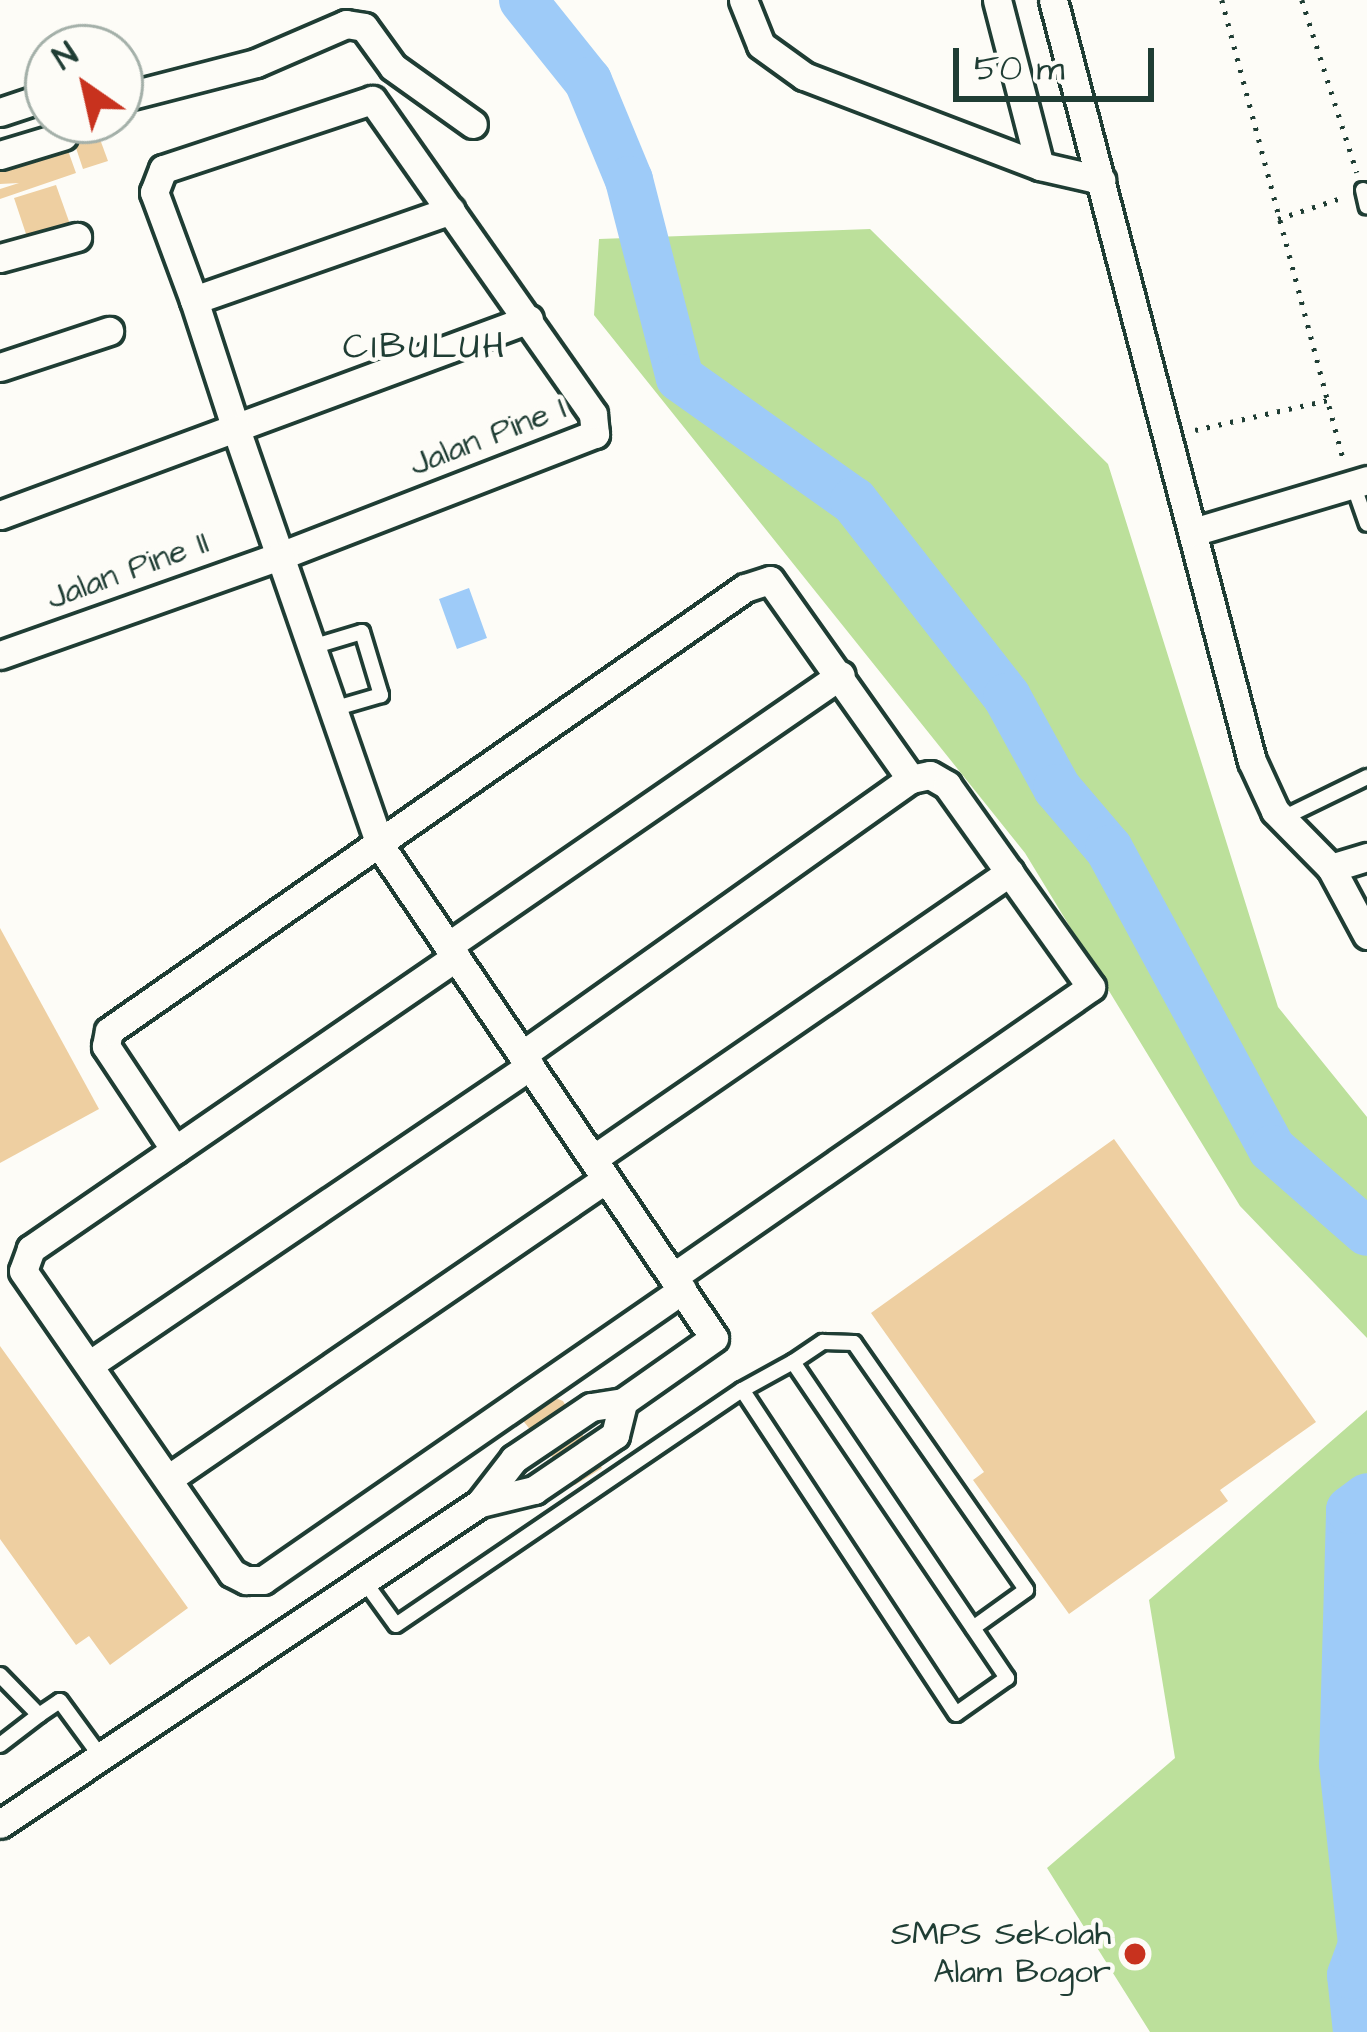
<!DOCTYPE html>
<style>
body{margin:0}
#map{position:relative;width:1367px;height:2032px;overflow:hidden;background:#fdfcf7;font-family:"Architects Daughter",sans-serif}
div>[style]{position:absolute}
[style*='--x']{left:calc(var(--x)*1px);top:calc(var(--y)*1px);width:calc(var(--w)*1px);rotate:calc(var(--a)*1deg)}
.green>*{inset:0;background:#bce09b}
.water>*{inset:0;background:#9ecbf8}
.river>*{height:48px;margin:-24px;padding:0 24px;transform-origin:24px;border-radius:24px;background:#9ecbf8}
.building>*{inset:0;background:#eecfa1}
.path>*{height:4.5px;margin-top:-2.25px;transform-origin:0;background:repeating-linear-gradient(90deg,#1f3d34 0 3px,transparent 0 12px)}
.roads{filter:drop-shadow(3px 0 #1f3d34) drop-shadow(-3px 0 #1f3d34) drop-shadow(0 3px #1f3d34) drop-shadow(0 -3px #1f3d34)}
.lane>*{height:14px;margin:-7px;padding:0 7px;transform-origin:7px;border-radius:7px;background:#fdfcf7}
.street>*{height:27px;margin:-13.5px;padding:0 13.5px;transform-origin:13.5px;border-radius:13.5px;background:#fdfcf7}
.dots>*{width:33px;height:33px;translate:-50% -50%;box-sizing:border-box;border:6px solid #fdfcf7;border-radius:50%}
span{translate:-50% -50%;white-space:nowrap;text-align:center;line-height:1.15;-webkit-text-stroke:9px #fdfcf7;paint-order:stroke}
.street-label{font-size:33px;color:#1f3d34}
.poi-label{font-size:33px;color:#1f3d34}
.right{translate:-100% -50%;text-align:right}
.neighbourhood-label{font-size:36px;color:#1f3d34;letter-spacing:3px}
.north{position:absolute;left:24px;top:24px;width:120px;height:120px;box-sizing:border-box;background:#fdfcf7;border:3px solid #a4b0a9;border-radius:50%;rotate:326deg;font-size:33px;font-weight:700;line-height:48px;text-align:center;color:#1f3d34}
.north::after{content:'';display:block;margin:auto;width:42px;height:54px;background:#c8321e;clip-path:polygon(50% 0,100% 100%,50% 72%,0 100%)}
.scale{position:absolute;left:953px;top:48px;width:201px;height:54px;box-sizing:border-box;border:6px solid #1f3d34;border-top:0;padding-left:15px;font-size:36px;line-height:42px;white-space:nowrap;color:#1f3d34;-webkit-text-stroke:9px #fdfcf7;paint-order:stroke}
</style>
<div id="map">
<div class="green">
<div style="clip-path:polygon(870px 229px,1108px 464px,1278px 1007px,1367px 1117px,1367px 1338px,1240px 1206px,1025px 853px,594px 315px,599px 239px)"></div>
<div style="clip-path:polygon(1367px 1410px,1367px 2032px,1150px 2032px,1047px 1868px,1175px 1758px,1149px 1600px)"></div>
</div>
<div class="water">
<div style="clip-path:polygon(469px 588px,487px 638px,457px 649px,439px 599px)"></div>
</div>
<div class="river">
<div style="--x:523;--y:0;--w:104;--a:51.3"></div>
<div style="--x:588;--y:81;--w:107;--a:67.5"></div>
<div style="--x:629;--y:180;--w:204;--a:75.6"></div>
<div style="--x:680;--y:378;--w:213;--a:35.3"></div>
<div style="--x:854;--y:501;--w:249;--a:52"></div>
<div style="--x:1007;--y:697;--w:104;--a:61.2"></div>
<div style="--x:1057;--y:788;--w:80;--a:49.6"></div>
<div style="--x:1109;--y:849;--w:341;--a:61.5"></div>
<div style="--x:1272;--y:1149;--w:126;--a:41.1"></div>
<div style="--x:1357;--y:2032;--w:57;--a:-96"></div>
<div style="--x:1351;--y:1975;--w:33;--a:-70"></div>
<div style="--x:1362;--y:1944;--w:181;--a:-96"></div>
<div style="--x:1343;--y:1764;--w:254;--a:-88.4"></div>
<div style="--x:1350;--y:1510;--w:21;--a:-37"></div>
</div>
<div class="building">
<div style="clip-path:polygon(97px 131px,108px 161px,83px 169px,73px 139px)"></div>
<div style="clip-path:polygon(66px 145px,76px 173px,0 199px,0 189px,19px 183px,0 184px,0 165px)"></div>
<div style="clip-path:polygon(56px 185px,71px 227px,28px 240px,14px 198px)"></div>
<div style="clip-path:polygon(0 928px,99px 1109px,0 1163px)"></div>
<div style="clip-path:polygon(1114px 1139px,1316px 1422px,1220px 1490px,1228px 1501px,1069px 1614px,973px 1480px,984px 1472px,871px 1313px)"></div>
<div style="clip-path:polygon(0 1346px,188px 1608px,110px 1665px,89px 1636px,76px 1645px,0 1539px)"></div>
<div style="clip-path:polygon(548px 1395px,563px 1401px,602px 1468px,575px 1485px,520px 1417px)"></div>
</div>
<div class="path">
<div style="--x:1222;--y:0;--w:474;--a:75.2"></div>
<div style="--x:1302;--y:0;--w:181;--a:72.3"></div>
<div style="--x:1278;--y:219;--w:70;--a:-18.4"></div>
<div style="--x:1195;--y:430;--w:136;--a:-12.7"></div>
</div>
<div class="roads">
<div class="lane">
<div style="--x:1363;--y:190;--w:17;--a:77"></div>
<div style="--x:1353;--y:484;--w:42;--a:70.7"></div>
<div style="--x:312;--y:647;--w:52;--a:-16.7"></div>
<div style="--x:362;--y:632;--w:66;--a:73.2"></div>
<div style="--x:381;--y:695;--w:50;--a:163.7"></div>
<div style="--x:1281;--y:819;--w:96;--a:-26"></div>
<div style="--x:793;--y:1362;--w:36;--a:-34"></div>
<div style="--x:823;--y:1342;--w:31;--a:2"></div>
<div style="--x:854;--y:1343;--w:301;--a:55.1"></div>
<div style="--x:1026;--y:1590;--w:65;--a:144.4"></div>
<div style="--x:364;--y:1581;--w:54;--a:54"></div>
<div style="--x:396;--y:1625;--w:418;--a:-34.2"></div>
<div style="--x:742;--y:1390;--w:58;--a:-28.8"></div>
<div style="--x:793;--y:1362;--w:382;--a:55.9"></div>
<div style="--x:1007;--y:1678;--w:62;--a:144.8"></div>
<div style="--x:956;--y:1714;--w:388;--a:-123.4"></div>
<div style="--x:0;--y:1675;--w:56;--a:45.7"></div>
<div style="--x:39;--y:1715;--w:25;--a:-34"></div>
<div style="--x:60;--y:1701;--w:69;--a:53.8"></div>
<div style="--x:0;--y:1745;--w:49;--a:-37.6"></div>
</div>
<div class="street">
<div style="--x:743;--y:0;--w:48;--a:68.2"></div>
<div style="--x:761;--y:45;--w:53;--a:35.8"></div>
<div style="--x:804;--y:76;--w:253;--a:20.9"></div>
<div style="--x:1040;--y:166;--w:63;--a:12.9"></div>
<div style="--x:997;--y:0;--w:171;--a:75.5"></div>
<div style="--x:1053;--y:0;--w:787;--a:75.35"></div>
<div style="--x:1252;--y:761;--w:55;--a:65.3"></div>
<div style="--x:1275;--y:811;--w:80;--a:45.5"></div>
<div style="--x:1331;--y:868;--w:76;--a:61.8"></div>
<div style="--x:120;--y:98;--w:140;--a:-14.4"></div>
<div style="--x:256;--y:63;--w:98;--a:-23.4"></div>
<div style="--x:346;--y:24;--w:18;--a:9"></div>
<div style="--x:364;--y:27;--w:49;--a:54.1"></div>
<div style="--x:393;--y:67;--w:98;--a:35.5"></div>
<div style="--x:0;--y:112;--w:51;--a:-18.4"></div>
<div style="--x:0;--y:155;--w:66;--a:-16.8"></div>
<div style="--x:0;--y:258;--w:80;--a:-15.3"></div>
<div style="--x:194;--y:300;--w:272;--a:-19.3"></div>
<div style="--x:0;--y:367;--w:115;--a:-18.3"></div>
<div style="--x:0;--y:515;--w:564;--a:-20.33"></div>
<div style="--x:1193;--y:532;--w:182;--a:-16.6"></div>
<div style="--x:0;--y:655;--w:297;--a:-19.5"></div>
<div style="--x:280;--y:556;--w:338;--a:-21.2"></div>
<div style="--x:595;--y:434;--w:20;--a:-96"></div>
<div style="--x:593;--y:414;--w:384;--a:-125.1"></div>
<div style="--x:372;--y:100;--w:220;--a:161.7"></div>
<div style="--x:163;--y:169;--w:25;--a:111"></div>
<div style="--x:154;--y:192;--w:115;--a:69.7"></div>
<div style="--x:194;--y:300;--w:136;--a:72"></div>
<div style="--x:236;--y:429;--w:134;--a:70.9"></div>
<div style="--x:280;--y:556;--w:308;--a:70.9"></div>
<div style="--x:381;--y:847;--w:593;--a:55.85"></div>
<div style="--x:714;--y:1338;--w:111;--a:144.9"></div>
<div style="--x:623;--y:1402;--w:32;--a:171"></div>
<div style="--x:591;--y:1407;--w:93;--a:146"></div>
<div style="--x:514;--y:1459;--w:56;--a:127.7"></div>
<div style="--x:480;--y:1503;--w:577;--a:146.23"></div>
<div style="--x:1331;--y:868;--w:38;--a:-17"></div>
<div style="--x:448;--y:946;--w:477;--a:-34.6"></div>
<div style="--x:456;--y:957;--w:516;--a:145.51"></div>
<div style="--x:31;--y:1249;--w:23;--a:110"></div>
<div style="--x:23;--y:1271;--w:367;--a:55.3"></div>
<div style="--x:232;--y:1573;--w:16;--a:27"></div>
<div style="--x:246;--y:1580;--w:17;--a:0"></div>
<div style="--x:263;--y:1580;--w:510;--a:-34.69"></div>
<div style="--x:522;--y:1055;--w:477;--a:-35.4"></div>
<div style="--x:175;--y:1150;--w:125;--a:-123.6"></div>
<div style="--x:106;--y:1046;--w:15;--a:-79"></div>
<div style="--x:109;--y:1031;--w:775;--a:-34.86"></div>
<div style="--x:745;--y:588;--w:26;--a:-18"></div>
<div style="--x:770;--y:580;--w:244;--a:54.7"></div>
<div style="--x:911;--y:779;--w:19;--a:-12"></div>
<div style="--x:930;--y:775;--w:20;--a:30"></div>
<div style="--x:947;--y:785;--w:248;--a:54.5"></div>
<div style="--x:1091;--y:987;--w:509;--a:145.25"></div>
<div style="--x:593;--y:1159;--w:506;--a:-34.54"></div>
<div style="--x:89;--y:1365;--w:533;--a:-34.14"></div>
<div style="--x:168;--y:1479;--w:531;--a:-34.41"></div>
<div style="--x:480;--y:1503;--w:56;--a:-13.5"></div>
<div style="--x:534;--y:1490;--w:98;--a:-34.2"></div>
<div style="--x:615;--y:1435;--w:34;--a:-76"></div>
</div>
</div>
<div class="dots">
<div style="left:1135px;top:1954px;background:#c8321e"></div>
</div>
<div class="street-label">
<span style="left:488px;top:437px;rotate:-21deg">Jalan Pine I</span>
<span style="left:128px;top:571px;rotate:-20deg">Jalan Pine II</span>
</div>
<div class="poi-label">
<span class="right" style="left:1111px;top:1954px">SMPS Sekolah<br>Alam Bogor</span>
</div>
<div class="neighbourhood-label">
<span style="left:425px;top:347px">CIBULUH</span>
</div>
<div class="north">N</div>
<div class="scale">50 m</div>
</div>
